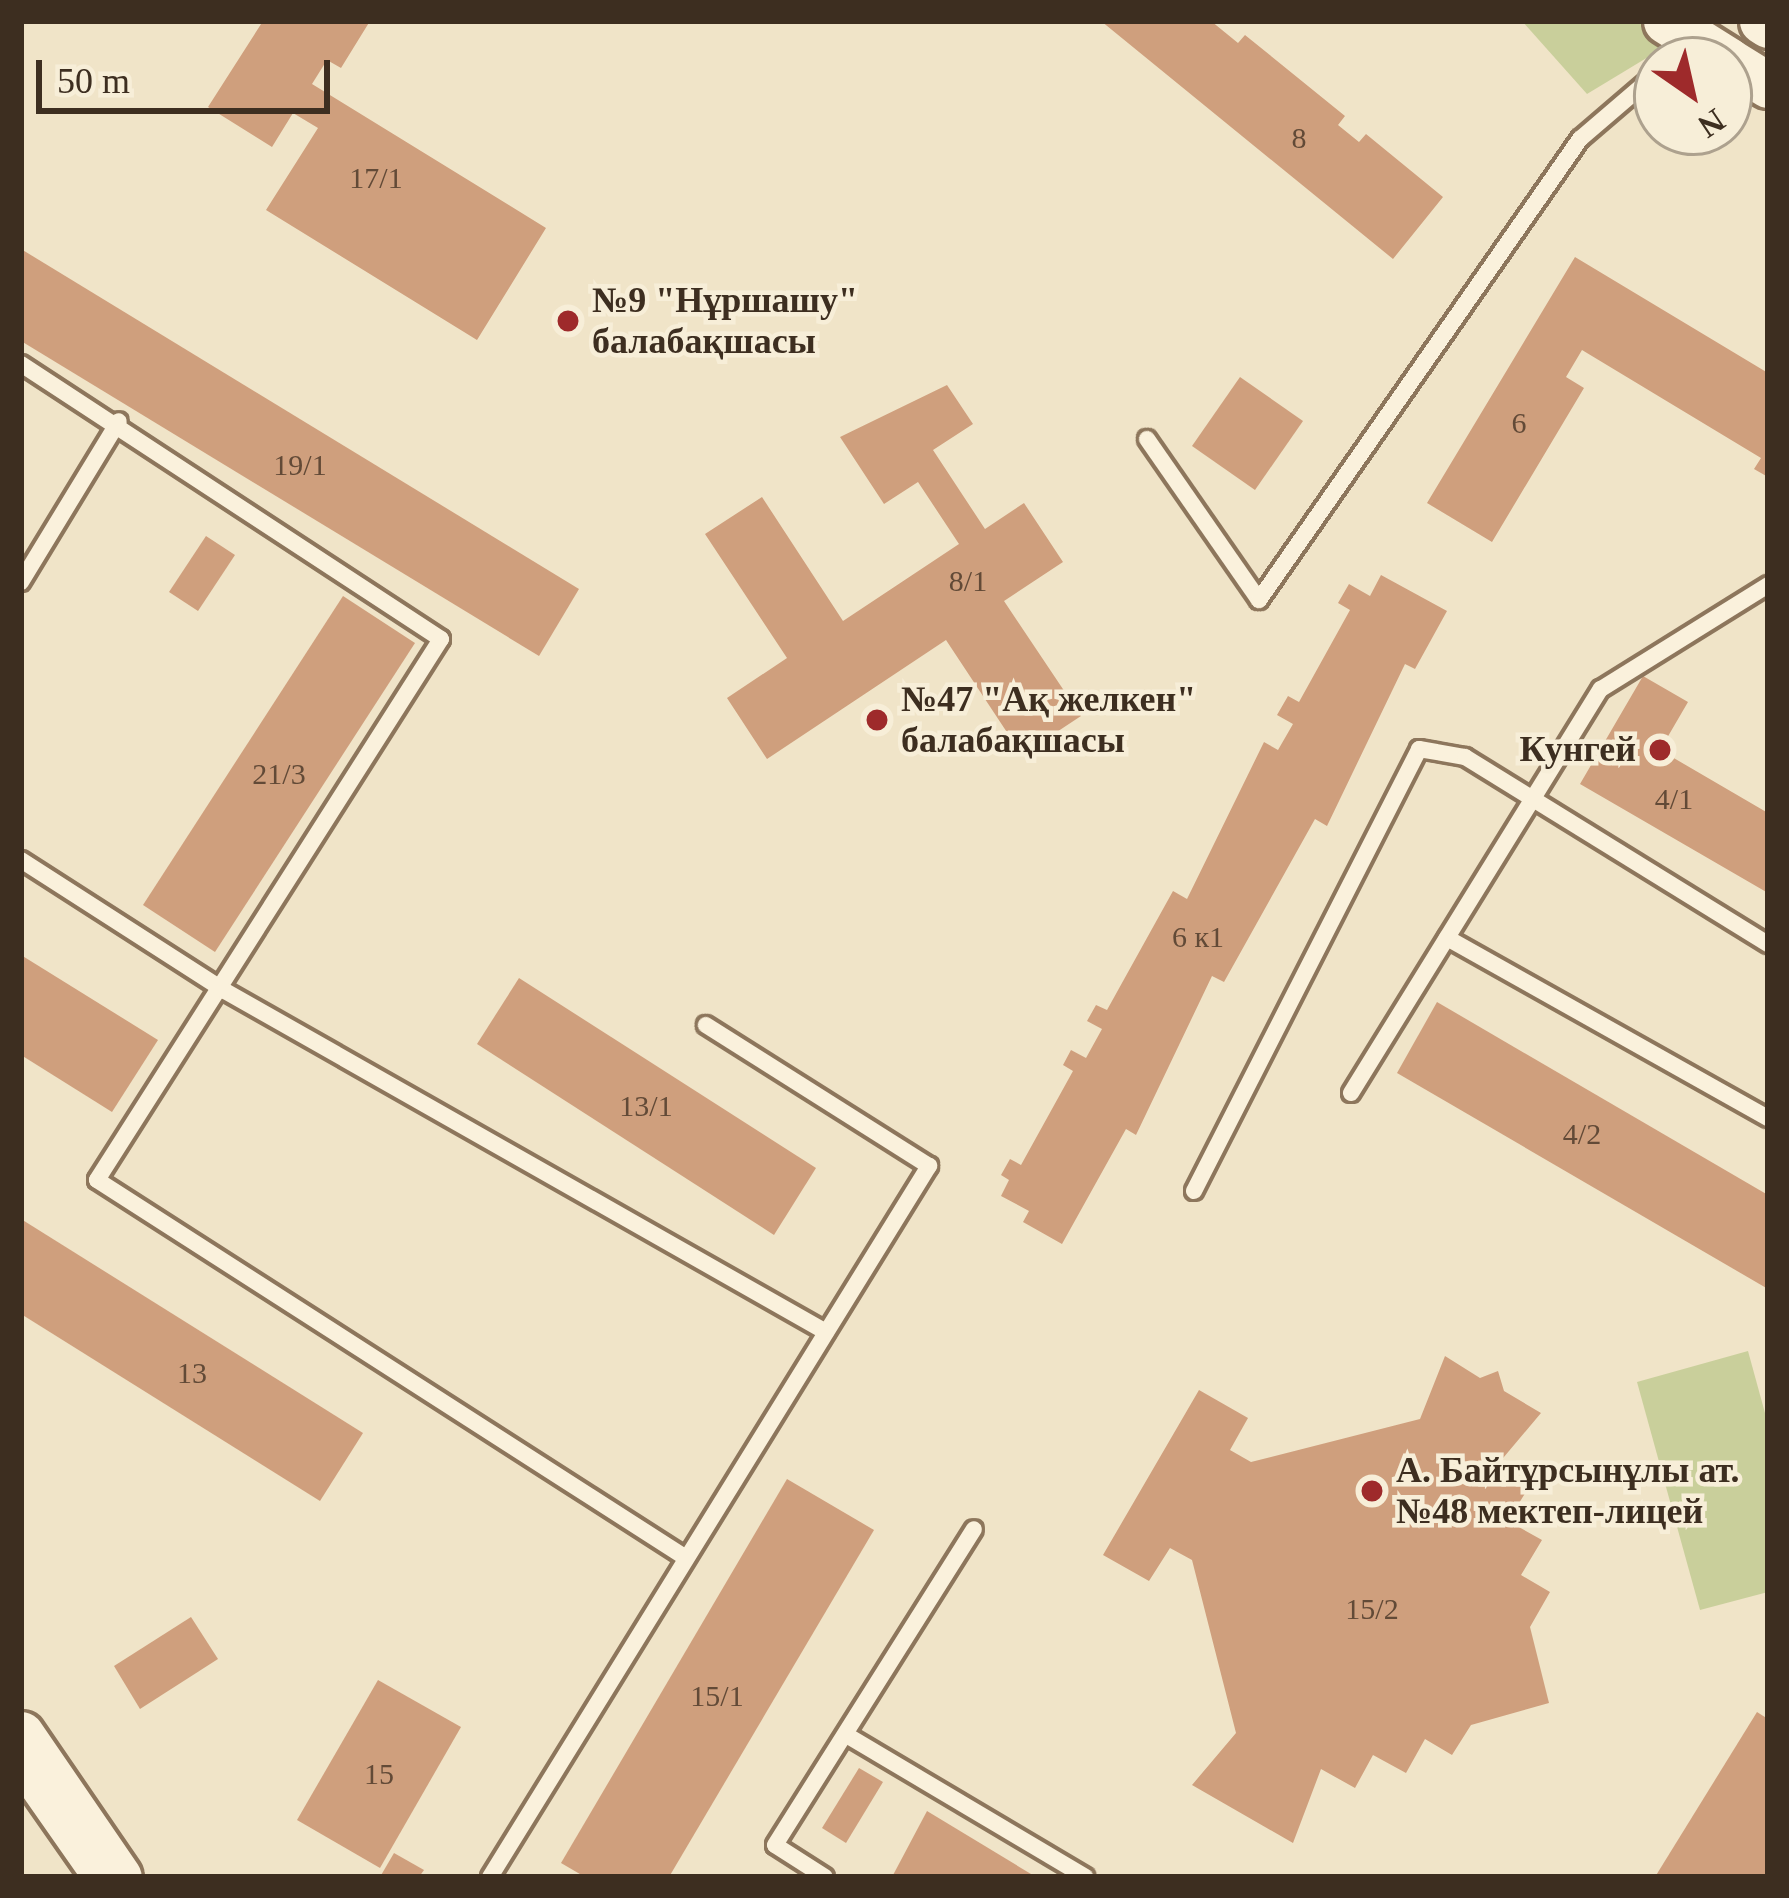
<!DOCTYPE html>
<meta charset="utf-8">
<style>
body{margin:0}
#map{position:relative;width:1789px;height:1898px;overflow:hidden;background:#f0e4c8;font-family:Georgia,serif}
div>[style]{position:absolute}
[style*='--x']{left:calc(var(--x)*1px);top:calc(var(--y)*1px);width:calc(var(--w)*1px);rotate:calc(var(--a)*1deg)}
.green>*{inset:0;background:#c9cf9b}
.building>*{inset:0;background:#cf9f7d}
.roads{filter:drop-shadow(3px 0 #8d765c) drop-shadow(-3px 0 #8d765c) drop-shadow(0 3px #8d765c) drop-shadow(0 -3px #8d765c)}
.lane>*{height:16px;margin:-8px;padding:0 8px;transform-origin:8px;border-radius:8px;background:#faf1dc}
.secondary>*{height:45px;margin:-22.5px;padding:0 22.5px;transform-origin:22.5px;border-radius:22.5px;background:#faf1dc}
.dots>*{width:33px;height:33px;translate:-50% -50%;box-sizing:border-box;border:6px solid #f7eed8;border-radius:50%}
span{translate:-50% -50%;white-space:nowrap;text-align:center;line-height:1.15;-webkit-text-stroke:9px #f7eed8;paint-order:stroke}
.number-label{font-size:30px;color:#624a37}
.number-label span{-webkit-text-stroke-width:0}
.poi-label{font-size:36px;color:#3d2e20;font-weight:700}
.left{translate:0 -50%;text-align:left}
.right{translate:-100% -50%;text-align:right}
.frame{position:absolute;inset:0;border:24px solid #3d2e20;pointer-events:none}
.north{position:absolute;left:1633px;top:36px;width:120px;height:120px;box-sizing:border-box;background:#f7eed8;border:3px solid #ada18e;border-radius:50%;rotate:146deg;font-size:33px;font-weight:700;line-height:48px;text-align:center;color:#3d2e20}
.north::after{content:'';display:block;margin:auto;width:42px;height:54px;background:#9e2a2b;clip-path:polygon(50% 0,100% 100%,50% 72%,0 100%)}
.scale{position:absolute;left:36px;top:60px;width:294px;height:54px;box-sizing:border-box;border:6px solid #3d2e20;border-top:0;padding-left:15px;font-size:36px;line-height:42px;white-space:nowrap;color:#3d2e20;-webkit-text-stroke:9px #f7eed8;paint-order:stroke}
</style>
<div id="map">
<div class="green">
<div style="clip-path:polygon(1522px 21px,1638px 21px,1673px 42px,1587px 94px)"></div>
<div style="clip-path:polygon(1748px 1351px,1768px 1424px,1768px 1592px,1700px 1610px,1637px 1382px)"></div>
</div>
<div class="building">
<div style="clip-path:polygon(263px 21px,370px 21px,341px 68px,327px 60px,312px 84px,546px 228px,477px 340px,266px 210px,318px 128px,293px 113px,272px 147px,208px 107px)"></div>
<div style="clip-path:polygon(1101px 21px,1211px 21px,1238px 43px,1245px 35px,1345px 116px,1338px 125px,1359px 142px,1366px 134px,1443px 197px,1393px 259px)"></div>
<div style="clip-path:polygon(21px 249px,579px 589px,539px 656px,21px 341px)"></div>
<div style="clip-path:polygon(1575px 257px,1768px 373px,1768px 477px,1754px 469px,1761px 458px,1582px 350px,1566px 377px,1584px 388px,1492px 542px,1427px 503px)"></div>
<div style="clip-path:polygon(1240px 377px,1303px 421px,1255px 490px,1192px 446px)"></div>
<div style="clip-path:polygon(947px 385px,973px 424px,933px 450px,985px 529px,1024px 503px,1063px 562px,1004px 601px,1081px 716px,1022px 755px,946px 640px,767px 759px,727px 698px,787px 658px,705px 534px,762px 497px,843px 621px,959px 544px,918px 482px,884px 504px,840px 437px)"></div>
<div style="clip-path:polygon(206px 536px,235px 555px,198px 611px,169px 592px)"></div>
<div style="clip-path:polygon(1381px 575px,1447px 611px,1415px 669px,1405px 664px,1327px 826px,1315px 819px,1224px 982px,1212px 976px,1136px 1135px,1126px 1129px,1062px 1244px,1023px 1222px,1029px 1211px,1001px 1196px,1009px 1180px,1001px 1175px,1010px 1159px,1021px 1165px,1073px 1071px,1063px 1065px,1071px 1050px,1086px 1058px,1102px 1029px,1087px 1021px,1096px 1005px,1107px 1010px,1173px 891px,1187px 899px,1264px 742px,1278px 750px,1293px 724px,1277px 715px,1288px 696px,1299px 702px,1350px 610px,1338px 603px,1349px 584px,1370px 596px)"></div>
<div style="clip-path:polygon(343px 596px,415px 643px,215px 952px,143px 905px)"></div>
<div style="clip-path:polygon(1643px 676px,1688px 702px,1660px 750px,1768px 813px,1768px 893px,1580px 784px)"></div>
<div style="clip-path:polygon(21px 955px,158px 1040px,112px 1112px,21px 1055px)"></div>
<div style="clip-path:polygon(519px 978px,816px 1168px,774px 1235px,477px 1044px)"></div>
<div style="clip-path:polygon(1437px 1002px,1768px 1195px,1768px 1289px,1397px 1073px)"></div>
<div style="clip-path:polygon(21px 1219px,363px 1433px,320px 1501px,21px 1314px)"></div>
<div style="clip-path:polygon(1445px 1356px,1480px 1378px,1498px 1371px,1504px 1391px,1541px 1413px,1493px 1470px,1527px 1490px,1508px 1521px,1542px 1540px,1521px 1575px,1550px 1592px,1530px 1627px,1549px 1703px,1471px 1725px,1452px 1755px,1425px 1739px,1406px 1773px,1373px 1755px,1355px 1788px,1321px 1769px,1293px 1843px,1192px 1785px,1236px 1733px,1192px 1560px,1170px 1548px,1149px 1581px,1103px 1555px,1199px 1390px,1248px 1418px,1230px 1450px,1251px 1462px,1420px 1419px)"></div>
<div style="clip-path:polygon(787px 1479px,874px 1530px,669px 1877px,585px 1877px,561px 1863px)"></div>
<div style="clip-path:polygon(191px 1617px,218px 1659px,140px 1709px,114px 1666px)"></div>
<div style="clip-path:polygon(378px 1680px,461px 1727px,380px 1868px,297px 1820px)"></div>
<div style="clip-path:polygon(1757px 1712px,1768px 1719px,1768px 1877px,1655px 1877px)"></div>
<div style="clip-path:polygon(859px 1768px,883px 1782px,846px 1843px,822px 1828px)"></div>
<div style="clip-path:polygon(927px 1811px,1036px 1877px,892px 1877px)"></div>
<div style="clip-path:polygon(394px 1853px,424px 1870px,419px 1877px,380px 1877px)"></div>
</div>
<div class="roads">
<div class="lane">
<div style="--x:1672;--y:60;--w:30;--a:-41"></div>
<div style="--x:21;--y:364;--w:502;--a:33.22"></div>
<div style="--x:441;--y:639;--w:641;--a:122.45"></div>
<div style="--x:97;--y:1180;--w:700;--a:32.69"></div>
<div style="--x:1147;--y:439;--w:196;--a:55.2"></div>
<div style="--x:1259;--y:600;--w:562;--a:-55.15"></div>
<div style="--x:1580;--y:139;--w:101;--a:-40.6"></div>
<div style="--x:21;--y:582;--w:188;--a:-58.7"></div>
<div style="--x:21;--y:860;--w:242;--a:32.7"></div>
<div style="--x:225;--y:991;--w:691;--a:29.57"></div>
<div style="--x:1447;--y:938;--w:368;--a:29.3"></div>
<div style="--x:1351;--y:1093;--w:475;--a:-58.3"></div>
<div style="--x:1601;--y:689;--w:197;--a:-31.9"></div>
<div style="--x:1194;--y:1191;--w:496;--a:-63"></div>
<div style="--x:1419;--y:749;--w:47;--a:9.9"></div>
<div style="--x:1465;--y:757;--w:356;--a:31.7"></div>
<div style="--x:848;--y:1736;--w:276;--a:30.7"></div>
<div style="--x:21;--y:1780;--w:118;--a:55"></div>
<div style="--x:490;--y:1877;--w:836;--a:-58.31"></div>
<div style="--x:929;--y:1166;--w:264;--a:-147.7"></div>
<div style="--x:825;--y:1877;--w:59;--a:-147.4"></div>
<div style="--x:775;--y:1845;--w:373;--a:-57.8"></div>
</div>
<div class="secondary">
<div style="--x:1666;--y:21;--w:73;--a:32.2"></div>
<div style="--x:1762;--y:21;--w:7;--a:34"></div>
<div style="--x:1729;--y:61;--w:46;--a:31.6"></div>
<div style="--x:21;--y:1734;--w:173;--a:55.6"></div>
</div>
</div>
<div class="dots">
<div style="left:568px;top:321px;background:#9e2a2b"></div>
<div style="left:877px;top:720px;background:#9e2a2b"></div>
<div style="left:1660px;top:750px;background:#9e2a2b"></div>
<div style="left:1372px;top:1491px;background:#9e2a2b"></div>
</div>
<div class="number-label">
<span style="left:1299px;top:138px">8</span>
<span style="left:376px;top:178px">17/1</span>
<span style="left:1519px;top:423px">6</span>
<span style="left:300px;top:465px">19/1</span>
<span style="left:968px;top:581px">8/1</span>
<span style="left:279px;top:774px">21/3</span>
<span style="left:1674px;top:799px">4/1</span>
<span style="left:1198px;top:937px">6 к1</span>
<span style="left:646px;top:1106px">13/1</span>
<span style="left:1582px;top:1134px">4/2</span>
<span style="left:192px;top:1373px">13</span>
<span style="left:1372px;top:1609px">15/2</span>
<span style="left:717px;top:1696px">15/1</span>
<span style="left:379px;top:1774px">15</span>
</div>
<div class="poi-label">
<span class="left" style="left:592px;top:321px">№9 "Нұршашу"<br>балабақшасы</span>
<span class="left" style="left:901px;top:720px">№47 "Ақ желкен"<br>балабақшасы</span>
<span class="right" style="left:1636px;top:750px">Кунгей</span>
<span class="left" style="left:1396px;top:1491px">А. Байтұрсынұлы ат.<br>№48 мектеп-лицей</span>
</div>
<div class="frame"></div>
<div class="north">N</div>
<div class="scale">50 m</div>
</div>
